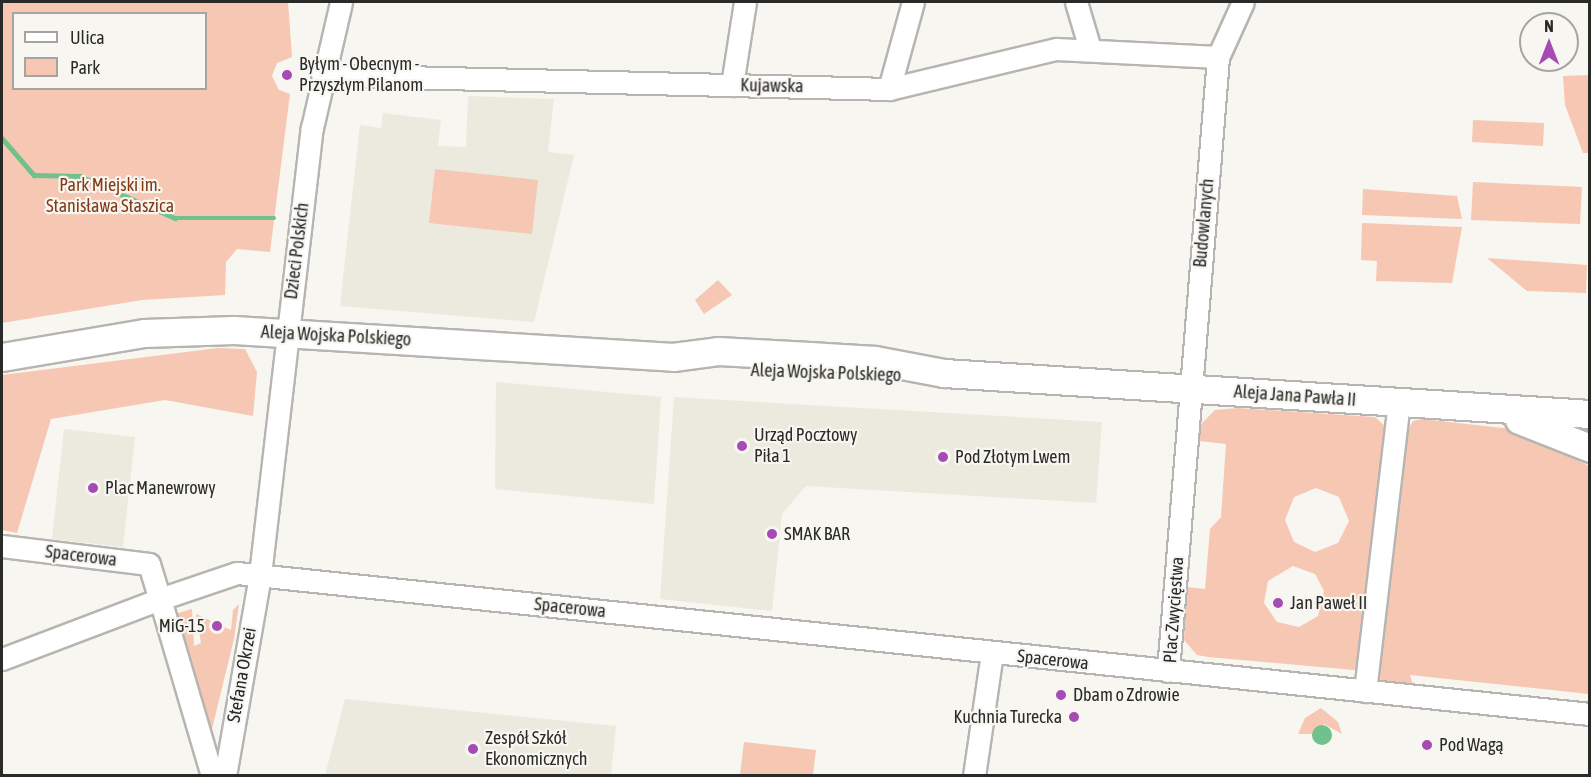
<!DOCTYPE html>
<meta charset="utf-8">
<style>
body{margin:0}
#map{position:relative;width:1591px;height:777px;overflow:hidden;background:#f7f6f1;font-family:"Asap Condensed",sans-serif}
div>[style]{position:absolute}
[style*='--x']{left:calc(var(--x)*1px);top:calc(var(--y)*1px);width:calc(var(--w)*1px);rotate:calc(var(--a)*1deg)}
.built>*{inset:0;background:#eceade}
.green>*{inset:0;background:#f6c7b3}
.water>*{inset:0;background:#70c18c}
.round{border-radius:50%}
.stream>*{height:4.5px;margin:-2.25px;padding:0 2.25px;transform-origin:2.25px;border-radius:2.25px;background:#70c18c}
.roads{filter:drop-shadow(2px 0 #b6b5b1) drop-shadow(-2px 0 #b6b5b1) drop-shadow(0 2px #b6b5b1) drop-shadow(0 -2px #b6b5b1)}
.minor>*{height:21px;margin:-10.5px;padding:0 10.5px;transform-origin:10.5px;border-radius:10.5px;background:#fff}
.major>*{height:27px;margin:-13.5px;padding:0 13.5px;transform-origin:13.5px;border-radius:13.5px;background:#fff}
.dots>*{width:16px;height:16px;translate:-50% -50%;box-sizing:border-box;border:3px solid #f7f6f1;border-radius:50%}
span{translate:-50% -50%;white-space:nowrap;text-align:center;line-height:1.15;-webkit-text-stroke:4.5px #f7f6f1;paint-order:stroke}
.poi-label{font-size:18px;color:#2a2a28}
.left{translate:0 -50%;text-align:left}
.right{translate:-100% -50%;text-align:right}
.street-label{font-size:18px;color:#2a2a28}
.park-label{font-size:18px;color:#833a14}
.frame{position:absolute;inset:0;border:3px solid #2a2a28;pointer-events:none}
.legend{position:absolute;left:12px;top:12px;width:195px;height:78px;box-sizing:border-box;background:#f7f6f1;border:2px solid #a5a4a1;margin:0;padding:8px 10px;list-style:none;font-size:18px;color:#2a2a28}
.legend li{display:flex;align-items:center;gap:12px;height:30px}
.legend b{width:30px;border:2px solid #a5a4a1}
.north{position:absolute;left:1519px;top:12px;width:60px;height:60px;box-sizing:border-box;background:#f7f6f1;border:2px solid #a5a4a1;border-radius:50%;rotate:0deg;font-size:16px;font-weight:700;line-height:24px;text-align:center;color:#2a2a28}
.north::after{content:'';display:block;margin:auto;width:21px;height:27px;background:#a64ab4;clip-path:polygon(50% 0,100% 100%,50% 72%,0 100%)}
</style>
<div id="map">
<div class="built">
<div style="clip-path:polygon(468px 96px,554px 99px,548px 152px,574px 155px,534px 322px,340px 306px,360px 125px,381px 128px,383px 113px,441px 120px,438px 146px,466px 147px)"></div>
<div style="clip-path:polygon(496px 382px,661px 397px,654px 504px,495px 489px)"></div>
<div style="clip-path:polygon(674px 397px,1102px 422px,1096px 503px,806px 486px,782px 514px,772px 611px,660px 599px)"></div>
<div style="clip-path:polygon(64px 429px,135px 437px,123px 547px,52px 539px)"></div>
<div style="clip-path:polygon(345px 699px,616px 726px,611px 775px,325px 775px)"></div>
</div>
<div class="green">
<div style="clip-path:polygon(evenodd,2px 2px,288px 2px,292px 57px,277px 63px,272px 76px,279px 90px,290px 94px,270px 252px,237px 249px,226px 262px,225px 295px,142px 300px,2px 323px,2px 2px,14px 14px,206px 14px,206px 88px,14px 88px,14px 14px)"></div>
<div style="clip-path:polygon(1589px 75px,1590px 75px,1589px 153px,1583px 153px,1565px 105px,1563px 76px)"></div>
<div style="clip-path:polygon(1473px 120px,1544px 123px,1543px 146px,1472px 142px)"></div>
<div style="clip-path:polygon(435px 169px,538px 180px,532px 234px,429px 223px)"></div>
<div style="clip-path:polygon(1473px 182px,1582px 187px,1580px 224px,1471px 220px)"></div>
<div style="clip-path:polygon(1363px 189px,1457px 196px,1462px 219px,1362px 215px)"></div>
<div style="clip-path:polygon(1362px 223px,1462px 227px,1452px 283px,1376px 281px,1377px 261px,1361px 260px)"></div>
<div style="clip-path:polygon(1487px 258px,1587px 265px,1586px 293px,1527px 291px)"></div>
<div style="clip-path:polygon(718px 280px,732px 295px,704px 314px,695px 300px)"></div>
<div style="clip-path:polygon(218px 348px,245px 349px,257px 372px,253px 416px,165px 400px,51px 419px,17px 533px,2px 530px,2px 375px)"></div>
<div style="clip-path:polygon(evenodd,1238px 408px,1375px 417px,1386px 427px,1359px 665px,1354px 670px,1208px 657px,1197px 655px,1184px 640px,1186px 587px,1205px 589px,1210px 529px,1221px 517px,1226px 444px,1199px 441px,1200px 425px,1215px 410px,1238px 408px,1316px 488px,1339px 497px,1349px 521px,1338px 543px,1315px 552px,1294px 542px,1285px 520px,1294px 497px,1316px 488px,1238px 408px,1293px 566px,1315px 574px,1324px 591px,1318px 616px,1299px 627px,1277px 622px,1264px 603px,1268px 581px,1293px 566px)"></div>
<div style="clip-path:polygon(1422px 419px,1512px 429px,1589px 466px,1589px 694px,1410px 675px,1414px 688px,1381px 683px,1378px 667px,1404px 437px,1413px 421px)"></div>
<div style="clip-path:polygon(239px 604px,234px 639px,210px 737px,175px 614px,192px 609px,194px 646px,201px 643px,196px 614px,231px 630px,233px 610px)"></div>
<div style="clip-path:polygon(1321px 708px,1338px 722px,1342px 734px,1324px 724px,1315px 734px,1298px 734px,1305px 718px)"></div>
<div style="clip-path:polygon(744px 742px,816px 750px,813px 775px,740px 775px)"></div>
</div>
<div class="water">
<div class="round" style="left:1312px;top:725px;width:20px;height:20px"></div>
</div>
<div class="stream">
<div style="--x:2;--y:138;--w:49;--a:49.1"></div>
<div style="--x:34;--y:175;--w:46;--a:1.2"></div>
<div style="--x:80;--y:176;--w:104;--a:23.9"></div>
<div style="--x:175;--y:218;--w:99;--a:0"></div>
</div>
<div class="roads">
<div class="minor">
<div style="--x:1076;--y:2;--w:49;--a:73.4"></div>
<div style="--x:322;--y:75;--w:567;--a:1.41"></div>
<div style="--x:889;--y:89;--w:172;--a:-13.5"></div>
<div style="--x:1056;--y:49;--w:162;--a:2.8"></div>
<div style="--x:732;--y:85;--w:84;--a:-81.1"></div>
<div style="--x:889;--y:89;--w:90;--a:-74.6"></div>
<div style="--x:2;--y:546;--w:148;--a:7"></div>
<div style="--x:149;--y:564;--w:37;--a:73"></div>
<div style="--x:160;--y:599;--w:81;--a:-18.7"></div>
<div style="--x:237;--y:573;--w:1360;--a:5.95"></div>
<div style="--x:2;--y:659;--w:169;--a:-20.8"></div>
<div style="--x:160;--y:599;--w:184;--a:73.6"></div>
<div style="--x:1168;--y:671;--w:616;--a:-85.34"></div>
<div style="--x:1218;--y:57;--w:60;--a:-65.6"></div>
<div style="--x:1365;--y:691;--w:290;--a:-83.3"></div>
<div style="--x:225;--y:776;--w:204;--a:-80.1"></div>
<div style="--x:260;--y:575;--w:450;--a:-83.4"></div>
<div style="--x:312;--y:128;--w:129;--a:-77"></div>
<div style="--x:974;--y:776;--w:124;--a:-81.7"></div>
</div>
<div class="major">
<div style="--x:2;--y:357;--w:144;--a:-9.6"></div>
<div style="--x:144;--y:333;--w:90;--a:-1.9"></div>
<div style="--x:234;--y:330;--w:440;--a:3.5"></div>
<div style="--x:673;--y:357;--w:45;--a:-7.6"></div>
<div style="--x:718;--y:351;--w:92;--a:3.1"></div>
<div style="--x:810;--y:356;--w:65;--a:3.5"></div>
<div style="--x:875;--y:360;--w:70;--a:10.7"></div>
<div style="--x:944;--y:373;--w:647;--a:3.63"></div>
<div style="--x:1519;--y:420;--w:76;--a:21.5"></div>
</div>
</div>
<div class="dots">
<div style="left:287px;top:75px;background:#a64ab4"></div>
<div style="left:742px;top:446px;background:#a64ab4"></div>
<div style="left:943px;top:457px;background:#a64ab4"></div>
<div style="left:93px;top:488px;background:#a64ab4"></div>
<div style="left:772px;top:534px;background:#a64ab4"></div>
<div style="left:1278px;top:603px;background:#a64ab4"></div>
<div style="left:217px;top:626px;background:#a64ab4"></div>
<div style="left:1061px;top:695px;background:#a64ab4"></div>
<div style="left:1074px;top:717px;background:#a64ab4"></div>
<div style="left:1427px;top:745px;background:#a64ab4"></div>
<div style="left:473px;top:749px;background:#a64ab4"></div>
</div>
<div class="poi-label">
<span class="left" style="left:299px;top:75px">Byłym - Obecnym -<br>Przyszłym Pilanom</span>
<span class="left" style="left:754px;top:446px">Urząd Pocztowy<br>Piła 1</span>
<span class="left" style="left:955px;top:457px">Pod Złotym Lwem</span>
<span class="left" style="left:105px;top:488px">Plac Manewrowy</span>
<span class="left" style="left:784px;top:534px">SMAK BAR</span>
<span class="left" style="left:1290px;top:603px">Jan Paweł II</span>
<span class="right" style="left:205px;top:626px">MiG-15</span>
<span class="left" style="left:1073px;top:695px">Dbam o Zdrowie</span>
<span class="right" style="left:1062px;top:717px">Kuchnia Turecka</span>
<span class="left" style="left:485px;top:749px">Zespół Szkół<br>Ekonomicznych</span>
<span class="left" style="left:1439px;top:745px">Pod Wagą</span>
</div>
<div class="street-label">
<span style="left:772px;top:86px;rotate:1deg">Kujawska</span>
<span style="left:1204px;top:223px;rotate:-85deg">Budowlanych</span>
<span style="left:297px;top:251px;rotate:-83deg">Dzieci Polskich</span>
<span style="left:336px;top:336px;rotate:3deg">Aleja Wojska Polskiego</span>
<span style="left:826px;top:373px;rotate:2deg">Aleja Wojska Polskiego</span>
<span style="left:1295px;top:396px;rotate:4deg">Aleja Jana Pawła II</span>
<span style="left:81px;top:556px;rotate:7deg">Spacerowa</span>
<span style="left:570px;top:608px;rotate:6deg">Spacerowa</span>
<span style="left:1174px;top:610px;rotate:-86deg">Plac Zwycięstwa</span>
<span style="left:1053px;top:660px;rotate:6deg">Spacerowa</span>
<span style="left:242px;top:675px;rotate:-80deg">Stefana Okrzei</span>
</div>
<div class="park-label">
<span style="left:110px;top:196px">Park Miejski im.<br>Stanisława Staszica</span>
</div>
<div class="frame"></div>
<ul class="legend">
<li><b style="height:8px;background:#fff"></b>Ulica</li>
<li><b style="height:16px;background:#f6c7b3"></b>Park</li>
</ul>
<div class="north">N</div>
</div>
